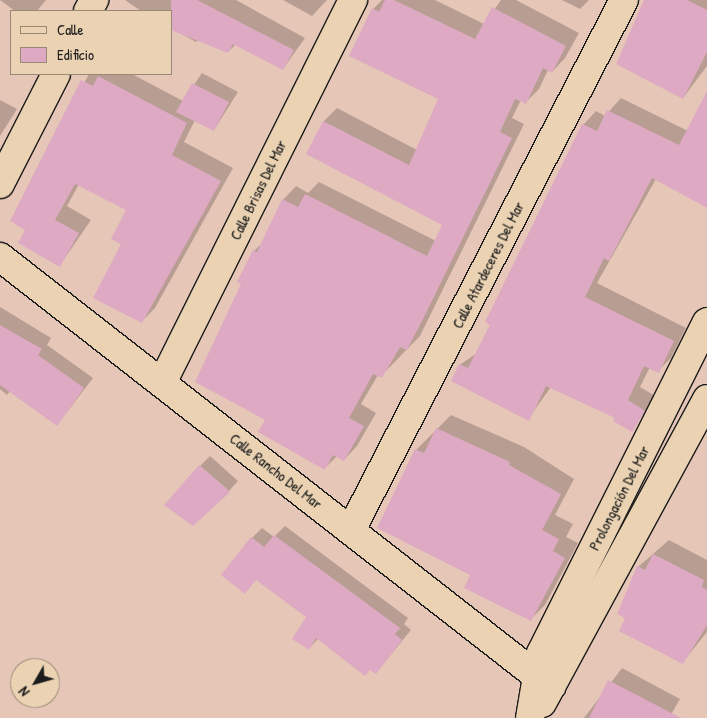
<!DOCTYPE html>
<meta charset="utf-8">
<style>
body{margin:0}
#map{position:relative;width:707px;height:718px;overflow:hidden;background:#e6c6b7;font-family:"Patrick Hand",sans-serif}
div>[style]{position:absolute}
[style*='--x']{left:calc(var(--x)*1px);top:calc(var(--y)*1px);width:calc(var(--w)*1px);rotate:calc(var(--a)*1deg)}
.shadow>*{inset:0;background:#0003}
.building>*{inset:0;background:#dea9c2}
.roads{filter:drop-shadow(1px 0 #1c1c1c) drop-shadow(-1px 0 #1c1c1c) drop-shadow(0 1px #1c1c1c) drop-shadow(0 -1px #1c1c1c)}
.minor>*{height:28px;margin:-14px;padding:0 14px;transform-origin:14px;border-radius:14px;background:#ead2b2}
span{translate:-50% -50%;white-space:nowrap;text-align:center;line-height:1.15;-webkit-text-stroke:4px #ead2b2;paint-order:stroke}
.street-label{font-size:15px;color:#1c1c1c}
.legend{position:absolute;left:10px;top:10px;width:162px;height:65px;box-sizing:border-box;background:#ead2b2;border:1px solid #988976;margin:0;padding:6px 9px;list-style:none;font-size:15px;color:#1c1c1c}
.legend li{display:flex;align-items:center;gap:10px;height:25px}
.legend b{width:25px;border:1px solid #988976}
.north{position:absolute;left:10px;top:658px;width:50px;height:50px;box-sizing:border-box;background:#ead2b2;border:1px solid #988976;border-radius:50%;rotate:232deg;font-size:14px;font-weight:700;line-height:20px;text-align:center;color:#1c1c1c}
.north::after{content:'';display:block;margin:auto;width:18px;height:22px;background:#1c1c1c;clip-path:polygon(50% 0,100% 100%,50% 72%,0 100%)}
</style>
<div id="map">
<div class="shadow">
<div style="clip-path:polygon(0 0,46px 0,37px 11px,15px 11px)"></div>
<div style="clip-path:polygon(125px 0,236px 0,305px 38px,283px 69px,236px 44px,228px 52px,201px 37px,196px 42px,171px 28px,171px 11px,141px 11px)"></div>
<div style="clip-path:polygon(283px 0,327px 0,312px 16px)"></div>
<div style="clip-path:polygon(382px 0,435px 0,484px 24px,501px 0,516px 0,579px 33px,565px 58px,552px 72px,548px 70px,539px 89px,526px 102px,521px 100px,512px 118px,524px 124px,420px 336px,381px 376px,378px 375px,361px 404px,376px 413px,357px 446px,344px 460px,337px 456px,325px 468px,266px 420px,243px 283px,254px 251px,264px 241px,283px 200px,296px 186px,308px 193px,319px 182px,436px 241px,444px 225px,308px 154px,324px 121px,337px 108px,417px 150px,439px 98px,373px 9px)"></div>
<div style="clip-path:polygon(562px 0,589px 0,580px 9px)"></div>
<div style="clip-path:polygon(646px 0,707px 0,707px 66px,683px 98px)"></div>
<div style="clip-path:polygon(202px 73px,238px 92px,214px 130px,195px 120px,184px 142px,233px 168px,155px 308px,142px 321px,122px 243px,128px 209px,79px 184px,67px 206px,91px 220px,60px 265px,27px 229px,12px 221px,89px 74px,132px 74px,183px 101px)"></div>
<div style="clip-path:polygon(621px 98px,688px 131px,707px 98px,707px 206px,656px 179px,597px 283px,686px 328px,671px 358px,658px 371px,650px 367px,640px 387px,657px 397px,631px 430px,617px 417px,551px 387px,528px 419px,453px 380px,461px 364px,477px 353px,583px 125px,596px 111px,605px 116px)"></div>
<div style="clip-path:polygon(0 100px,17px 109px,0 136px)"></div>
<div style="clip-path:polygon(0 307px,51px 338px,47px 345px,93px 378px,57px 425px,10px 391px,7px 395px,0 389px)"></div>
<div style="clip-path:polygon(451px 415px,524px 447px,574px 479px,555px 515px,573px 524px,566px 537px,578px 543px,545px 605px,531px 619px,471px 574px,416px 450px)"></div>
<div style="clip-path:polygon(210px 456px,238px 481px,229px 491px,200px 466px)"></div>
<div style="clip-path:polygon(285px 526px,408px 618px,404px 624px,411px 630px,376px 673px,318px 639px,309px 648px,308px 617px,257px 579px,245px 592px,252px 538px,262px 528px,274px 537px)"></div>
<div style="clip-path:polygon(669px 540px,707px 560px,707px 632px,683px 662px,638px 567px)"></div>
<div style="clip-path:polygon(622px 668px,680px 699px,669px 718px,584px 718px)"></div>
</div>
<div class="building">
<div style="clip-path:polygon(171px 0,197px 0,294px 50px,283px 70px,233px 44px,228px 53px,171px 30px)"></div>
<div style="clip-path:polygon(385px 0,394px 0,475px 39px,492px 7px,566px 46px,552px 73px,543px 68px,526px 104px,515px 99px,500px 132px,512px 138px,423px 319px,407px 350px,400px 347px,382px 378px,373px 374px,349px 418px,364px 426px,344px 461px,333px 455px,325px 470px,258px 432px,265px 420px,195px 382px,241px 284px,237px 282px,253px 250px,257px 252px,282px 199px,298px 207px,305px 194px,427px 256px,442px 225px,306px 154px,323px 121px,409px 165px,438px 99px,349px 56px,372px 8px,379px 12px)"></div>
<div style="clip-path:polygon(644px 0,687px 0,707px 10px,707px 52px,683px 99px,616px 64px)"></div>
<div style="clip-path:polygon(98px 76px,187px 123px,172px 155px,221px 181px,142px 323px,93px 298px,121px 244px,111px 239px,126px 210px,75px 184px,55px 220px,79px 233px,60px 267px,18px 243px,25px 230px,10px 221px,81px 80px,93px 86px)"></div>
<div style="clip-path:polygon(192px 83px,229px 102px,214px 131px,176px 112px)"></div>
<div style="clip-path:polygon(707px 91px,707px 208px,652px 178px,609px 261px,604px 258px,585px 297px,674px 341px,659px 373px,644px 366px,628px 400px,645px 411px,632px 432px,613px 421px,615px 418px,546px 386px,529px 421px,451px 381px,459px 364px,468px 368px,490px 325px,485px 322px,582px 124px,597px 131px,607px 110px,679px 145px)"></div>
<div style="clip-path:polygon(0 325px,42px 349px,38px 355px,84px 388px,57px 426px,0 385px)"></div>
<div style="clip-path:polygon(436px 428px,510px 462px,509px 465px,561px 494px,542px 530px,559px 539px,553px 551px,565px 558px,531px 621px,464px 588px,470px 575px,377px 528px,415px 449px,424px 453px)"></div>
<div style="clip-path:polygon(199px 465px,230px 492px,193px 526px,164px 505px)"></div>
<div style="clip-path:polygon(274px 535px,400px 628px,395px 634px,402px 640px,376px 674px,370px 670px,365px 676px,316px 638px,309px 650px,292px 639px,306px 617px,256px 580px,245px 594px,221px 575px,251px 537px,264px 547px)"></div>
<div style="clip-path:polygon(653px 554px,704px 580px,702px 587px,707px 590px,707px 625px,683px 664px,619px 631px,625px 618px,617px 614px,637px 566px,645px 570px)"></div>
<div style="clip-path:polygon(608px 680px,681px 718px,589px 718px)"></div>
</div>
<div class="roads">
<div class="minor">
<div style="--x:88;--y:11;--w:13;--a:-61"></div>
<div style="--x:0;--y:184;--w:123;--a:-63"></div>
<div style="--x:0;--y:257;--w:699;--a:37.97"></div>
<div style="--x:163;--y:381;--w:426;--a:-63.5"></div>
<div style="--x:351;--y:530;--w:596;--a:-62.75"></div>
<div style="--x:542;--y:703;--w:346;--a:-61.5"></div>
<div style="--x:530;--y:718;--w:66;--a:-80.4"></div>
<div style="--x:541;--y:653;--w:370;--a:-63.4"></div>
</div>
</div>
<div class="street-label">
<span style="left:258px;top:190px;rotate:-64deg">Calle Brisas Del Mar</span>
<span style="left:488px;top:265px;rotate:-63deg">Calle Atardeceres Del Mar</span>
<span style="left:276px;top:471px;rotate:38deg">Calle Rancho Del Mar</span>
<span style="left:619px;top:498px;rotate:-63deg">Prolongación Del Mar</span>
</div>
<ul class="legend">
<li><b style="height:6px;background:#ead2b2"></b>Calle</li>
<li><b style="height:14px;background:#dea9c2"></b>Edificio</li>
</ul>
<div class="north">N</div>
</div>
